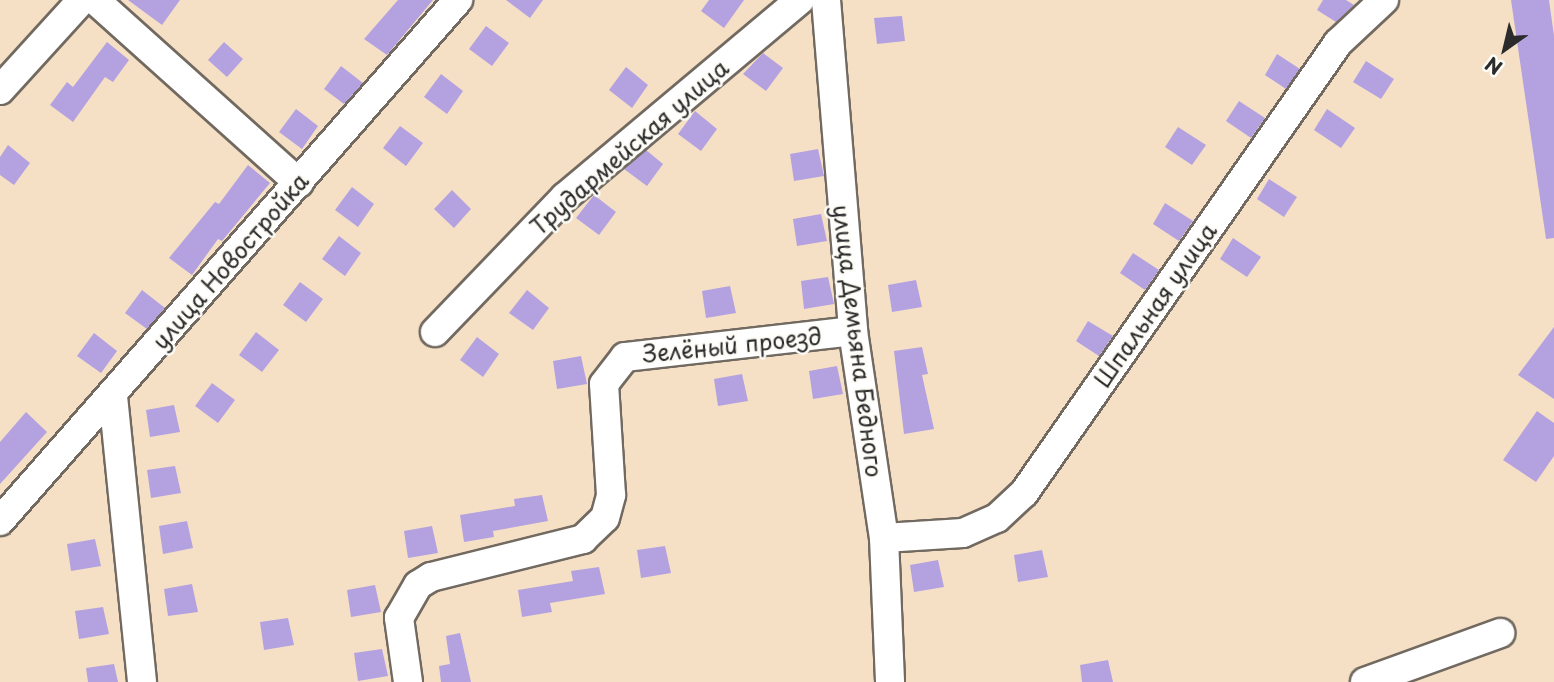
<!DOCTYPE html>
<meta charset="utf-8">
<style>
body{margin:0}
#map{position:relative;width:1554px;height:682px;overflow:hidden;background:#f5e0c6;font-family:"Playpen Sans",sans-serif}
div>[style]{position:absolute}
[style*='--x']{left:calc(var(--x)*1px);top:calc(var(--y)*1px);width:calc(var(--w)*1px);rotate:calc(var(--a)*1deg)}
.building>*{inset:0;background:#b4a1e0}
.roads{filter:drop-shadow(2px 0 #726a61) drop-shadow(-2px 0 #726a61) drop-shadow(0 2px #726a61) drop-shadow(0 -2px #726a61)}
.minor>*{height:28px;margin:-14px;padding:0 14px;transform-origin:14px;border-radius:14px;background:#fff}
span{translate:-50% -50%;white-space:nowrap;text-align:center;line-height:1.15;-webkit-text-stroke:5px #fdfcf7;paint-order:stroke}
.street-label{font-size:23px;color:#2b2b2b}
.north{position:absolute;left:1470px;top:14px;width:70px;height:70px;-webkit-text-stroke:5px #fdfcf7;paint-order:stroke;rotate:214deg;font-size:19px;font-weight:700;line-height:28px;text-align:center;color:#2b2b2b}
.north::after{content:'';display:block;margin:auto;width:24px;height:32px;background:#2b2b2b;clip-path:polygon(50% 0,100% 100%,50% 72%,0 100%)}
</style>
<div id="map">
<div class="building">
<div style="clip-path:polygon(128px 0,180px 0,162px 25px)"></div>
<div style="clip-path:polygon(398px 0,433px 0,387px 55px,364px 39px)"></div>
<div style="clip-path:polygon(506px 0,543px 0,530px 18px)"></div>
<div style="clip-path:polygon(709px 0,744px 0,724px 28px,701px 11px)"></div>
<div style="clip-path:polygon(1323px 0,1346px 0,1354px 5px,1336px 22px,1317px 10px)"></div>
<div style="clip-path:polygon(1511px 0,1549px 0,1554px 36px,1554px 238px,1546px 239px)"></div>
<div style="clip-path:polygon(902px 16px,905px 41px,877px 44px,874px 18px)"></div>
<div style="clip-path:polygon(486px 26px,509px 43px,492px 66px,469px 49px)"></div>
<div style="clip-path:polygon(107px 42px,129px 60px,113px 82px,105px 77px,73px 122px,50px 105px,67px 82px,73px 87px)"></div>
<div style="clip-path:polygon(224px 42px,243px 59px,227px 77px,208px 60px)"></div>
<div style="clip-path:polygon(763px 53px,783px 68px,766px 91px,743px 74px)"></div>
<div style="clip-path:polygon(1277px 54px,1300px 69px,1286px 89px,1265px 75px)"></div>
<div style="clip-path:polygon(1366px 61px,1394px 79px,1381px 99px,1353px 82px)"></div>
<div style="clip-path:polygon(341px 66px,363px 83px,344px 104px,324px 89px)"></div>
<div style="clip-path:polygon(626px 67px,648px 85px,632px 108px,609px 90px)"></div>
<div style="clip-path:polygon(441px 74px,463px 91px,447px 114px,424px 97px)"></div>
<div style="clip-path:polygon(1239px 101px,1265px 118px,1251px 138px,1226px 121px)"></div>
<div style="clip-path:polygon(296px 109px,318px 126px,302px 149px,279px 132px)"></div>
<div style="clip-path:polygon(1327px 109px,1355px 128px,1341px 148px,1314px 130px)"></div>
<div style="clip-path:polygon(695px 111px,717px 129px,701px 151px,678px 134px)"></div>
<div style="clip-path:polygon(400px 126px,423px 143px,406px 166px,383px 148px)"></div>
<div style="clip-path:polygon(1178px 127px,1206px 145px,1192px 165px,1165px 147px)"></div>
<div style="clip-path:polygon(8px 145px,30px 163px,14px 185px,0 175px,0 157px)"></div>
<div style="clip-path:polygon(818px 149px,824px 176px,794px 181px,790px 154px)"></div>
<div style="clip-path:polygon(646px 150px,663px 164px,647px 186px,624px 169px)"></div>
<div style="clip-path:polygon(248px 165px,270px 183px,222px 241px,218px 239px,192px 275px,169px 258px,215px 202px,219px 204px)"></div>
<div style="clip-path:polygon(1269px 179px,1297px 197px,1284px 217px,1257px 199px)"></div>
<div style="clip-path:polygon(352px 187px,374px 204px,358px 227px,335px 210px)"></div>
<div style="clip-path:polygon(452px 190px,471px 209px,454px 228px,434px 209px)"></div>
<div style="clip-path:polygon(594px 195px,616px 212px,599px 235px,576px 218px)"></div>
<div style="clip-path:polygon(1165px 203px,1193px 221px,1179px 241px,1153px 224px)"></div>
<div style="clip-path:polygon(821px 214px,827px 241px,797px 246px,793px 219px)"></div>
<div style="clip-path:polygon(339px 236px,361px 253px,345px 276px,322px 259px)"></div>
<div style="clip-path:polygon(1233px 238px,1261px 257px,1247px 277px,1220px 259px)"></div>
<div style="clip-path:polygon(1133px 253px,1159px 270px,1145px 290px,1120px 273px)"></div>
<div style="clip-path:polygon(828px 277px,834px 304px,804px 309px,801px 281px)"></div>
<div style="clip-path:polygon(916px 280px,922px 307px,892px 312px,888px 285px)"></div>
<div style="clip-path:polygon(300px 282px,323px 299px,306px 322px,283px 305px)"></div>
<div style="clip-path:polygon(730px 286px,736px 313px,706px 318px,702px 291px)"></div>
<div style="clip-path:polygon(142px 290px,165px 308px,147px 329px,125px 313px)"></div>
<div style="clip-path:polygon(527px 290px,549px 308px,533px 330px,509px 313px)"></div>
<div style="clip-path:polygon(1088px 321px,1113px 336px,1099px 356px,1076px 341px)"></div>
<div style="clip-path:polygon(1554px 327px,1554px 399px,1518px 375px)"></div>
<div style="clip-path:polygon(256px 332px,279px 350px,262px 372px,239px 355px)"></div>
<div style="clip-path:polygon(94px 333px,117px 351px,101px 373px,77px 356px)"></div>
<div style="clip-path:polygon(477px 337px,499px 354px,483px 377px,460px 360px)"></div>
<div style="clip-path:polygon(922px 347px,928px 374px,922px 375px,934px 429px,904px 434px,894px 351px)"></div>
<div style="clip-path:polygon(581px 356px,587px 384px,557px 389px,553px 361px)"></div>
<div style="clip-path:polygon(837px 366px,843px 394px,813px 399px,809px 371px)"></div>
<div style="clip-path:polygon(742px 374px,748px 401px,718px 406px,714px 379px)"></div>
<div style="clip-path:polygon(212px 383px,235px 400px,218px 423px,195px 406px)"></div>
<div style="clip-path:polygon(174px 405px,180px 432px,150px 437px,146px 410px)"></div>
<div style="clip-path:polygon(1537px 411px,1554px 423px,1554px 456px,1536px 482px,1503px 460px)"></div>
<div style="clip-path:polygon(26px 412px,47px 432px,0 484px,0 442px)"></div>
<div style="clip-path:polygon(175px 466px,181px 493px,151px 498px,147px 470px)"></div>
<div style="clip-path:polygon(542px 495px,548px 521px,493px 531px,494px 537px,464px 542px,460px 515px,515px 506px,514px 499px)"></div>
<div style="clip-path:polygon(187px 521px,193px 548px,163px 554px,159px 526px)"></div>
<div style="clip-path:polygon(432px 526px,438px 553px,408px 558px,404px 531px)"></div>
<div style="clip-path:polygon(95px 539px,101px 566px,71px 571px,67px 544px)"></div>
<div style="clip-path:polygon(665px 546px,671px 573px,641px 578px,637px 550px)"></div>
<div style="clip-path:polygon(1042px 550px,1048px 577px,1018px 582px,1014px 555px)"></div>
<div style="clip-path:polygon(938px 560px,944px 587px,914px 592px,910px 565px)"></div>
<div style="clip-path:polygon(599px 567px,605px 594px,550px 603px,552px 612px,522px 617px,518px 590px,573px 581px,571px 571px)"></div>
<div style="clip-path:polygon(192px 584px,198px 612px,168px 616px,164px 589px)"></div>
<div style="clip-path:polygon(375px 585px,381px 612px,351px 617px,347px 590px)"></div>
<div style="clip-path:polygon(103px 607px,109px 634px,79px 639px,75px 611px)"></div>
<div style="clip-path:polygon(288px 618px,294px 645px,264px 650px,260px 622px)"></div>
<div style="clip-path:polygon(460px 633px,471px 682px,441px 682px,439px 666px,450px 664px,446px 636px)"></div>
<div style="clip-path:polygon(382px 649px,388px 676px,358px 681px,354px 653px)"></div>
<div style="clip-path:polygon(1108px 660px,1113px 682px,1082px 682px,1080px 665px)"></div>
<div style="clip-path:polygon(114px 664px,118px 682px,88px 682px,86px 668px)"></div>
</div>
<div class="roads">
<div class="minor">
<div style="--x:95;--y:0;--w:274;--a:41.9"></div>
<div style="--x:826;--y:0;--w:332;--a:85.3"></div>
<div style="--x:853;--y:331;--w:209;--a:81.5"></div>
<div style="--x:884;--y:538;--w:144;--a:87.6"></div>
<div style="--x:0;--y:90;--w:122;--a:-47.7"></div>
<div style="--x:435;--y:332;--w:187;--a:-46.1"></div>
<div style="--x:565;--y:197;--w:307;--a:-40"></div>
<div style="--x:113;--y:396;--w:287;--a:84.2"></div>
<div style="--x:0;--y:521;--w:694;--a:-48.68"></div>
<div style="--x:884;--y:538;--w:79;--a:-3.6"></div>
<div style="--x:963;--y:533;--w:37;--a:-24"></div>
<div style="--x:997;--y:518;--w:37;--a:-43"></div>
<div style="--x:1024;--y:493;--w:549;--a:-55.09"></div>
<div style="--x:1338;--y:43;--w:63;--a:-43.1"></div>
<div style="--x:408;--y:682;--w:65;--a:-98"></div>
<div style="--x:399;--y:618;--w:38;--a:-60"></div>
<div style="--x:418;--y:585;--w:15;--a:-32"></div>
<div style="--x:431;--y:577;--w:157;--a:-14"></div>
<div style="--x:583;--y:539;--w:30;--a:-44"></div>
<div style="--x:605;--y:518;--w:24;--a:-75"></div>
<div style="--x:611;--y:495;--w:111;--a:-93.6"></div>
<div style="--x:604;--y:384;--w:34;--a:-52"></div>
<div style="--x:625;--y:357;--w:229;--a:-6.5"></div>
<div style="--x:1365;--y:682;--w:144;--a:-19.9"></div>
</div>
</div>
<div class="street-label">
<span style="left:629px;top:147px;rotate:-41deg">Трудармейская улица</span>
<span style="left:230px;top:261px;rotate:-49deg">улица Новостройка</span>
<span style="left:1155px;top:305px;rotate:-55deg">Шпальная улица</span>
<span style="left:858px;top:341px;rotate:83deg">улица Демьяна Бедного</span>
<span style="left:732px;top:345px;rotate:-6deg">Зелёный проезд</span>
</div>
<div class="north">N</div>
</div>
